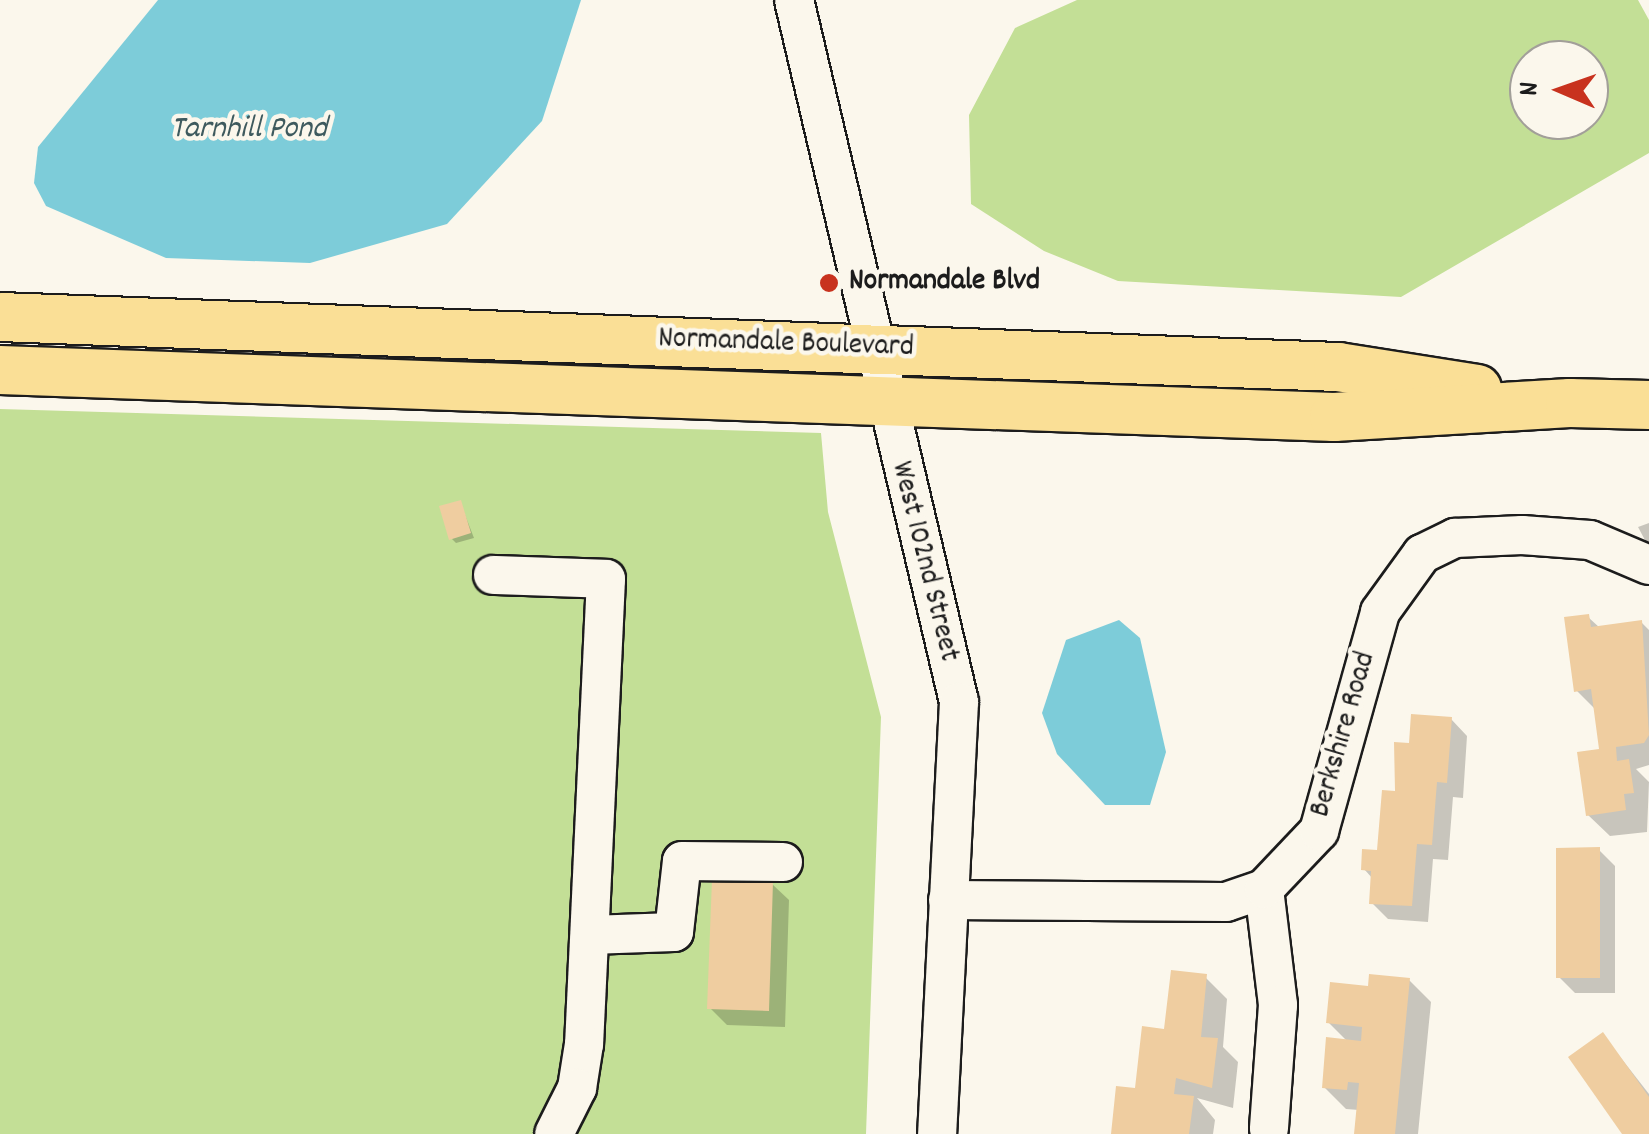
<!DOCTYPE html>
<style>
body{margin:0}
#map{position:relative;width:1649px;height:1134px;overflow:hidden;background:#fbf7ec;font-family:Dekko,sans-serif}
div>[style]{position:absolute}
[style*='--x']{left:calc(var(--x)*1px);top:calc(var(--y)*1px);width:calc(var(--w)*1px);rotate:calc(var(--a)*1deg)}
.green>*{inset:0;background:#c3df96}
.water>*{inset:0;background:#7dccd9}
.shadow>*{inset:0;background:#0003}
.building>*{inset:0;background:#efcda0}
.roads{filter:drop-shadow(2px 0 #1c1c1c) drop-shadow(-2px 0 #1c1c1c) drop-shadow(0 2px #1c1c1c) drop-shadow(0 -2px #1c1c1c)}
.minor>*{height:38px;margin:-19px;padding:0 19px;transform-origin:19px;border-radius:19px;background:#fbf7ec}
.major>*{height:48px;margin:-24px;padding:0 24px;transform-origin:24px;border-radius:24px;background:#fadf96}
.dots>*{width:28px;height:28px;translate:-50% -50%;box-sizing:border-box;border:5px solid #fbf7ec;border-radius:50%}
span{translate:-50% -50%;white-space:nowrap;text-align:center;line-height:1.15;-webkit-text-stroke:9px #fbf7ec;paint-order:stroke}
.poi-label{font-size:30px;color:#1c1c1c;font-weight:700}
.left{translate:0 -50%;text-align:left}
.street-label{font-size:30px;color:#1c1c1c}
.water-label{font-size:32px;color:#3e5a5e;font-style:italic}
.north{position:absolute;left:1509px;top:40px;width:100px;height:100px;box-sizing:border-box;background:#fbf7ec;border:2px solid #a29f99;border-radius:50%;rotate:272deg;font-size:28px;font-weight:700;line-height:40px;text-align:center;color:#1c1c1c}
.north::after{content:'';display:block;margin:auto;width:35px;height:45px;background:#c8321e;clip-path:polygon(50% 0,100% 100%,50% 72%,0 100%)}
</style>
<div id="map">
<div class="green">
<div style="clip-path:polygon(evenodd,1077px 0,1638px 0,1649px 20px,1649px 153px,1401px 297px,1118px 281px,1044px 251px,971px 204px,969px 115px,1015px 28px,1077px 0,1589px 60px,1589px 120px,1529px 120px,1529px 60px,1589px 60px)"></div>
<div style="clip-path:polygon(0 409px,821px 433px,828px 512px,881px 717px,866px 1134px,0 1134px)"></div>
</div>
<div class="water">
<div style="clip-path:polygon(158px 0,581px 0,542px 121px,447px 224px,310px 263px,166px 258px,46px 206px,34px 183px,38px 147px)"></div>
<div style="clip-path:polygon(1119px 620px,1140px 638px,1166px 752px,1150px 805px,1105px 805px,1057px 754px,1042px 713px,1066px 640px)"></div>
</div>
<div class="shadow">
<div style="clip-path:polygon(460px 502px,474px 538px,456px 543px,452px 539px)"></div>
<div style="clip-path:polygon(1649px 523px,1649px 541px,1646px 542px,1638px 527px)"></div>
<div style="clip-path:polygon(1588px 617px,1600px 628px,1642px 623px,1649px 630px,1649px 765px,1636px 769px,1649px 782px,1647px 832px,1610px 836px,1588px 815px,1601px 752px,1596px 710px,1576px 690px)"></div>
<div style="clip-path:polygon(1451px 719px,1467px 736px,1463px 798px,1453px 797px,1448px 860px,1433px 859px,1428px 922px,1388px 919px,1372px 903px,1373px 879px,1364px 869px,1380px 853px,1411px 746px)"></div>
<div style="clip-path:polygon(1599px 850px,1615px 866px,1615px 993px,1575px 993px,1559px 977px)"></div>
<div style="clip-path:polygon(772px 884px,789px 900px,785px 1027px,727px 1025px,710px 1008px)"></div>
<div style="clip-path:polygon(1205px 977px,1227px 999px,1223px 1047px,1238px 1062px,1233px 1108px,1197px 1098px,1215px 1120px,1213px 1134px,1113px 1134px,1166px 1032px)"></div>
<div style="clip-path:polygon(1409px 980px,1431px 1002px,1418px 1134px,1357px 1134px,1359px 1110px,1346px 1109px,1324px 1087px,1348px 1042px,1328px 1022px,1370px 988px)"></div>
<div style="clip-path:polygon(1603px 1035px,1649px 1094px,1649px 1134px,1625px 1134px)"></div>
</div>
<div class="building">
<div style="clip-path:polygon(461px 500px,471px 533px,449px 540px,439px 506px)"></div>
<div style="clip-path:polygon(1589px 614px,1591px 627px,1642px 620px,1649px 735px,1644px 743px,1616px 747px,1617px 761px,1629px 759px,1634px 793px,1624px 794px,1626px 810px,1586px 816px,1577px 752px,1599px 749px,1591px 689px,1574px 692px,1564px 617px)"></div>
<div style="clip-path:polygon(1411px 714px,1452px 717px,1447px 783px,1437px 782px,1432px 845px,1417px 844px,1412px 906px,1369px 904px,1371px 871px,1361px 870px,1362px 849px,1377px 850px,1382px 790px,1395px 791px,1394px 742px,1409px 743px)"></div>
<div style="clip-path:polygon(1600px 847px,1600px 978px,1556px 978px,1556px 848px)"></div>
<div style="clip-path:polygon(712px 879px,773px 881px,769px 1011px,707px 1009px)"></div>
<div style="clip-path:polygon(1171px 970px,1207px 974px,1201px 1037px,1218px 1038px,1212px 1088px,1176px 1078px,1174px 1094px,1194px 1096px,1189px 1134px,1111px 1134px,1116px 1086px,1135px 1088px,1142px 1026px,1164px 1029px)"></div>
<div style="clip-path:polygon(1369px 974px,1410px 978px,1395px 1134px,1354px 1134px,1359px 1083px,1348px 1082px,1347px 1090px,1322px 1088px,1326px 1037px,1361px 1041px,1362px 1027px,1326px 1023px,1330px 982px,1368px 986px)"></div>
<div style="clip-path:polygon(1603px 1032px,1649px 1097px,1649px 1134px,1622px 1134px,1568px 1057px)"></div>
</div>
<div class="roads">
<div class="minor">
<div style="--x:794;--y:0;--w:721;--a:76.77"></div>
<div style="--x:959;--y:702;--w:433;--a:92.9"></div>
<div style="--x:493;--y:575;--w:113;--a:2"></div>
<div style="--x:606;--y:579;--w:466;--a:92.7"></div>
<div style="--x:584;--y:1044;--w:45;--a:99"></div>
<div style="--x:577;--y:1088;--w:51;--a:116.6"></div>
<div style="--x:1264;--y:889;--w:117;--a:83.1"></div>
<div style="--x:1278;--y:1005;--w:124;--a:94.2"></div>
<div style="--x:948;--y:900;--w:278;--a:0.4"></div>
<div style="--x:1226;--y:902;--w:40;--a:-18.9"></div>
<div style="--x:1264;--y:889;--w:80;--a:-46.5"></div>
<div style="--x:1319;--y:831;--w:227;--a:-74.4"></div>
<div style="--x:1380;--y:612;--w:72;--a:-54.1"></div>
<div style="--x:1422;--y:554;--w:37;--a:-26"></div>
<div style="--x:1455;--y:538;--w:67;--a:-2.6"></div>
<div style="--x:1522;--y:535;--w:68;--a:4.2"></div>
<div style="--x:1590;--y:540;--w:64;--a:23"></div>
<div style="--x:590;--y:935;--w:84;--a:-2"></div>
<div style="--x:674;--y:932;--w:71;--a:-83.6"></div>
<div style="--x:682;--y:861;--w:101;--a:0.6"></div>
</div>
<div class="major">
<div style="--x:0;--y:317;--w:1339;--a:2.14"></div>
<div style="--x:1338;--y:367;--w:141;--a:9"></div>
<div style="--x:0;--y:370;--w:1335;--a:2.02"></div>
<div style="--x:1334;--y:417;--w:236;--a:-3.4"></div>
<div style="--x:1570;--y:403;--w:79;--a:1.5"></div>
</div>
</div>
<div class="dots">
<div style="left:829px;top:283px;background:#c8321e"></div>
</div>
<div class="poi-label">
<span class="left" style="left:849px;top:283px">Normandale Blvd</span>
</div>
<div class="street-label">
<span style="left:786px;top:345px;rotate:2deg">Normandale Boulevard</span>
<span style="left:923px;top:562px;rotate:76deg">West 102nd Street</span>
<span style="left:1345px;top:735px;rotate:-74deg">Berkshire Road</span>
</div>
<div class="water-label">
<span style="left:249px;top:130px">Tarnhill Pond</span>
</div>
<div class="north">N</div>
</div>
